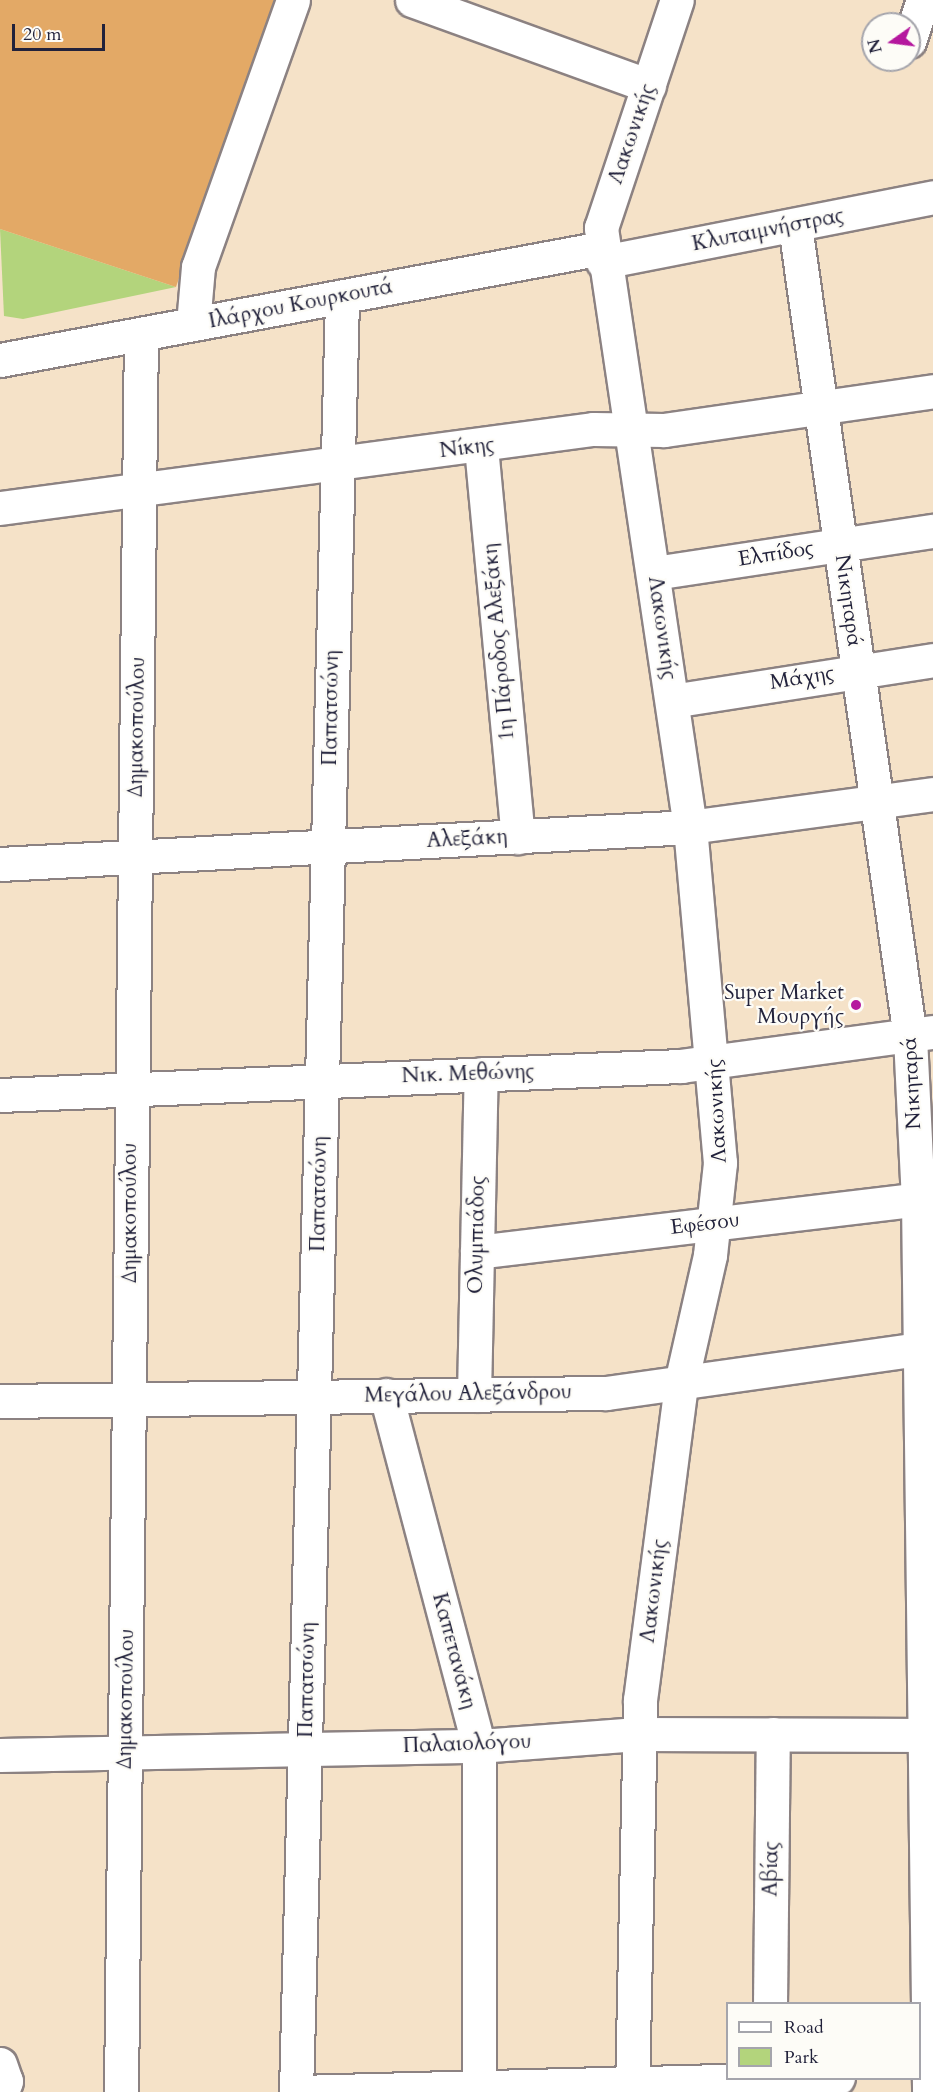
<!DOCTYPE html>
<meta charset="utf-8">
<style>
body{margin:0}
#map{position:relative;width:933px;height:2092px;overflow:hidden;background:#f5e2c8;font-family:Cardo,serif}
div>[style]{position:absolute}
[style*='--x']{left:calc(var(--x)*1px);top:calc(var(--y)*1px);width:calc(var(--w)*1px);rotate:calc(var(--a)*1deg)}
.green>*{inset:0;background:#b3d47c}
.building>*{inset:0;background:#e3a966}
.roads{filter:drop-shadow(2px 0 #8c8282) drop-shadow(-2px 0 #8c8282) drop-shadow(0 2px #8c8282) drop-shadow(0 -2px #8c8282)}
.minor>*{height:33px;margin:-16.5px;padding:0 16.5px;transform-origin:16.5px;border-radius:16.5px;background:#fff}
.major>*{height:33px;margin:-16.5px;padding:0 16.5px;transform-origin:16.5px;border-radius:16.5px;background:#fff}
.dots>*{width:16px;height:16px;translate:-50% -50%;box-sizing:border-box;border:3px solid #fdfcf7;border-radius:50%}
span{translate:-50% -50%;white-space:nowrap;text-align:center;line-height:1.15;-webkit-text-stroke:4.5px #fdfcf7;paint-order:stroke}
.street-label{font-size:21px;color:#22223b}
.poi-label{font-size:21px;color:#22223b}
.right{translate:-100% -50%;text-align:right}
.legend{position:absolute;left:726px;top:2002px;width:195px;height:78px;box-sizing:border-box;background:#fdfcf7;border:2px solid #a5a5ac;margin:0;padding:8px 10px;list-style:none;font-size:18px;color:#22223b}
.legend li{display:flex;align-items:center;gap:12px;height:30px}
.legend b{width:30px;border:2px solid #a5a5ac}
.north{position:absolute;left:861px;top:12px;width:60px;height:60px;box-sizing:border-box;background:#fdfcf7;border:2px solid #a5a5ac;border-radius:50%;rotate:256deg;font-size:16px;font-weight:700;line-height:24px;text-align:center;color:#22223b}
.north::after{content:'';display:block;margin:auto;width:21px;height:27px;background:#b5179e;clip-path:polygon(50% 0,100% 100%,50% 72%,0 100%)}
.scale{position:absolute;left:12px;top:24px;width:93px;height:27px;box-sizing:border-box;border:3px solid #22223b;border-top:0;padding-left:8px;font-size:18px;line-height:21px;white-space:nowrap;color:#22223b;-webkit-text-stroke:4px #fdfcf7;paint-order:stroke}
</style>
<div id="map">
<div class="green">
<div style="clip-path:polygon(0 229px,176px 287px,23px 319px,4px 316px)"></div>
</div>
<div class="building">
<div style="clip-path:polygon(0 0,274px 0,176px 287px,0 229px)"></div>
</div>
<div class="roads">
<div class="minor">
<div style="--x:412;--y:0;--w:252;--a:19.9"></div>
<div style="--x:909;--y:41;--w:43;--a:-71.1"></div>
<div style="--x:795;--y:226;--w:819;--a:81.93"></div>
<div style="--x:910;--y:1037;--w:162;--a:87.2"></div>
<div style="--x:918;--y:1199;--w:893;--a:89.29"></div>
<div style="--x:603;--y:262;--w:336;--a:-11.1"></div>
<div style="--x:193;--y:324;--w:57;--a:-85"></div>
<div style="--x:198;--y:267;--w:283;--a:-70.4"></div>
<div style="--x:481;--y:447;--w:392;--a:84.6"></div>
<div style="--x:0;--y:508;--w:598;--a:-7.59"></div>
<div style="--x:593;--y:429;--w:71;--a:0.8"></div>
<div style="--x:664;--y:430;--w:272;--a:-8.2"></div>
<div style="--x:654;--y:573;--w:282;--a:-8.6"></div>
<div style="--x:672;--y:701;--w:264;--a:-8.9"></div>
<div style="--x:0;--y:864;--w:691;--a:-3.07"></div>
<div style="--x:690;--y:827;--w:245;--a:-7.7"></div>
<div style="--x:0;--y:1095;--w:682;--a:-2.44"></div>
<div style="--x:681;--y:1066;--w:254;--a:-7.7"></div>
<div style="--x:477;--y:1252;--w:459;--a:-6.8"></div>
<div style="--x:386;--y:1395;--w:363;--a:75.2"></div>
<div style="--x:479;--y:1746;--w:346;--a:90"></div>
<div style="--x:474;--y:1395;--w:321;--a:-88.8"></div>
<div style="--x:0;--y:1401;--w:606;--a:-0.76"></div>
<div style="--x:606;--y:1393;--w:330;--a:-8"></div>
<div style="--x:770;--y:2004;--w:270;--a:-89.4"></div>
<div style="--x:0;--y:2064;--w:18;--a:71"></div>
<div style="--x:6;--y:2081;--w:12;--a:110"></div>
<div style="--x:121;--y:2092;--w:1758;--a:-89.35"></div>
<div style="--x:296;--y:2092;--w:1796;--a:-88.53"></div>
<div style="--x:298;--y:2092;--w:540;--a:-1.49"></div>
</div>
<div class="major">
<div style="--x:0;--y:360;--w:612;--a:-10.54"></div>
<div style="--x:0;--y:1755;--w:479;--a:-1.1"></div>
<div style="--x:479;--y:1746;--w:159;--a:-4.3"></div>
<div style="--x:638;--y:1734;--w:295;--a:0.2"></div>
<div style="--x:632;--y:2092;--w:392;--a:-88.8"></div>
<div style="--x:640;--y:1700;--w:320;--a:-82.6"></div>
<div style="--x:681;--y:1383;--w:131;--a:-77.2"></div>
<div style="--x:710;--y:1255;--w:93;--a:-83.8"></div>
<div style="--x:720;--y:1163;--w:337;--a:-95.1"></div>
<div style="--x:690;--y:827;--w:606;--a:-98.45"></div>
<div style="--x:601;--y:228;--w:240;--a:-71.6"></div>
</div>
</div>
<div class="dots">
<div style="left:856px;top:1005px;background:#b5179e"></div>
</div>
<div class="street-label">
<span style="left:632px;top:134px;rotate:-71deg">Λακωνικής</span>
<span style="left:768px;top:230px;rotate:-11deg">Κλυταιμνήστρας</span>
<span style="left:301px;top:304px;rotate:-11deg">Ιλάρχου Κουρκουτά</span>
<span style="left:467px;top:448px;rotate:-7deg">Νίκης</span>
<span style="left:776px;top:554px;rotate:-9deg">Ελπίδος</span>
<span style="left:848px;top:601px;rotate:82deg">Νικηταρά</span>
<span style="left:662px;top:628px;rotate:82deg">Λακωνικής</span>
<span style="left:499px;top:642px;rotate:-95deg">1η Πάροδος Αλεξάκη</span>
<span style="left:802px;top:678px;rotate:-9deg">Μάχης</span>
<span style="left:331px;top:708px;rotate:-89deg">Παπατσώνη</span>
<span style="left:137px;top:727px;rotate:-89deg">Δημακοπούλου</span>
<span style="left:467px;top:839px;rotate:-3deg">Αλεξάκη</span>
<span style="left:468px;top:1074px;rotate:-2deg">Νικ. Μεθώνης</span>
<span style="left:912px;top:1083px;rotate:-93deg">Νικηταρά</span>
<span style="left:717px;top:1111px;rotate:-93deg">Λακωνικής</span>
<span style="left:319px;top:1194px;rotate:-89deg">Παπατσώνη</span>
<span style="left:130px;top:1213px;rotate:-90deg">Δημακοπούλου</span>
<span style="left:705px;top:1224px;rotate:-7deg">Εφέσου</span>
<span style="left:477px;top:1235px;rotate:-89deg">Ολυμπιάδος</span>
<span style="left:468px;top:1394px;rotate:-1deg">Μεγάλου Αλεξάνδρου</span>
<span style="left:654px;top:1591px;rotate:-83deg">Λακωνικής</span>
<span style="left:454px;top:1651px;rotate:75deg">Καπετανάκη</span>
<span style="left:307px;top:1680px;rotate:-89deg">Παπατσώνη</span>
<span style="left:126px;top:1699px;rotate:-89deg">Δημακοπούλου</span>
<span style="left:467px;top:1744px;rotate:-2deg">Παλαιολόγου</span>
<span style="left:771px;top:1869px;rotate:-89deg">Αβίας</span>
</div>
<div class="poi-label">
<span class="right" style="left:844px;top:1005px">Super Market<br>Μουργής</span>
</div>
<ul class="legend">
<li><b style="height:8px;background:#fff"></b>Road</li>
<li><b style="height:16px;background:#b3d47c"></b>Park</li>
</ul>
<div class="north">N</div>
<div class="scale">20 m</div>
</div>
